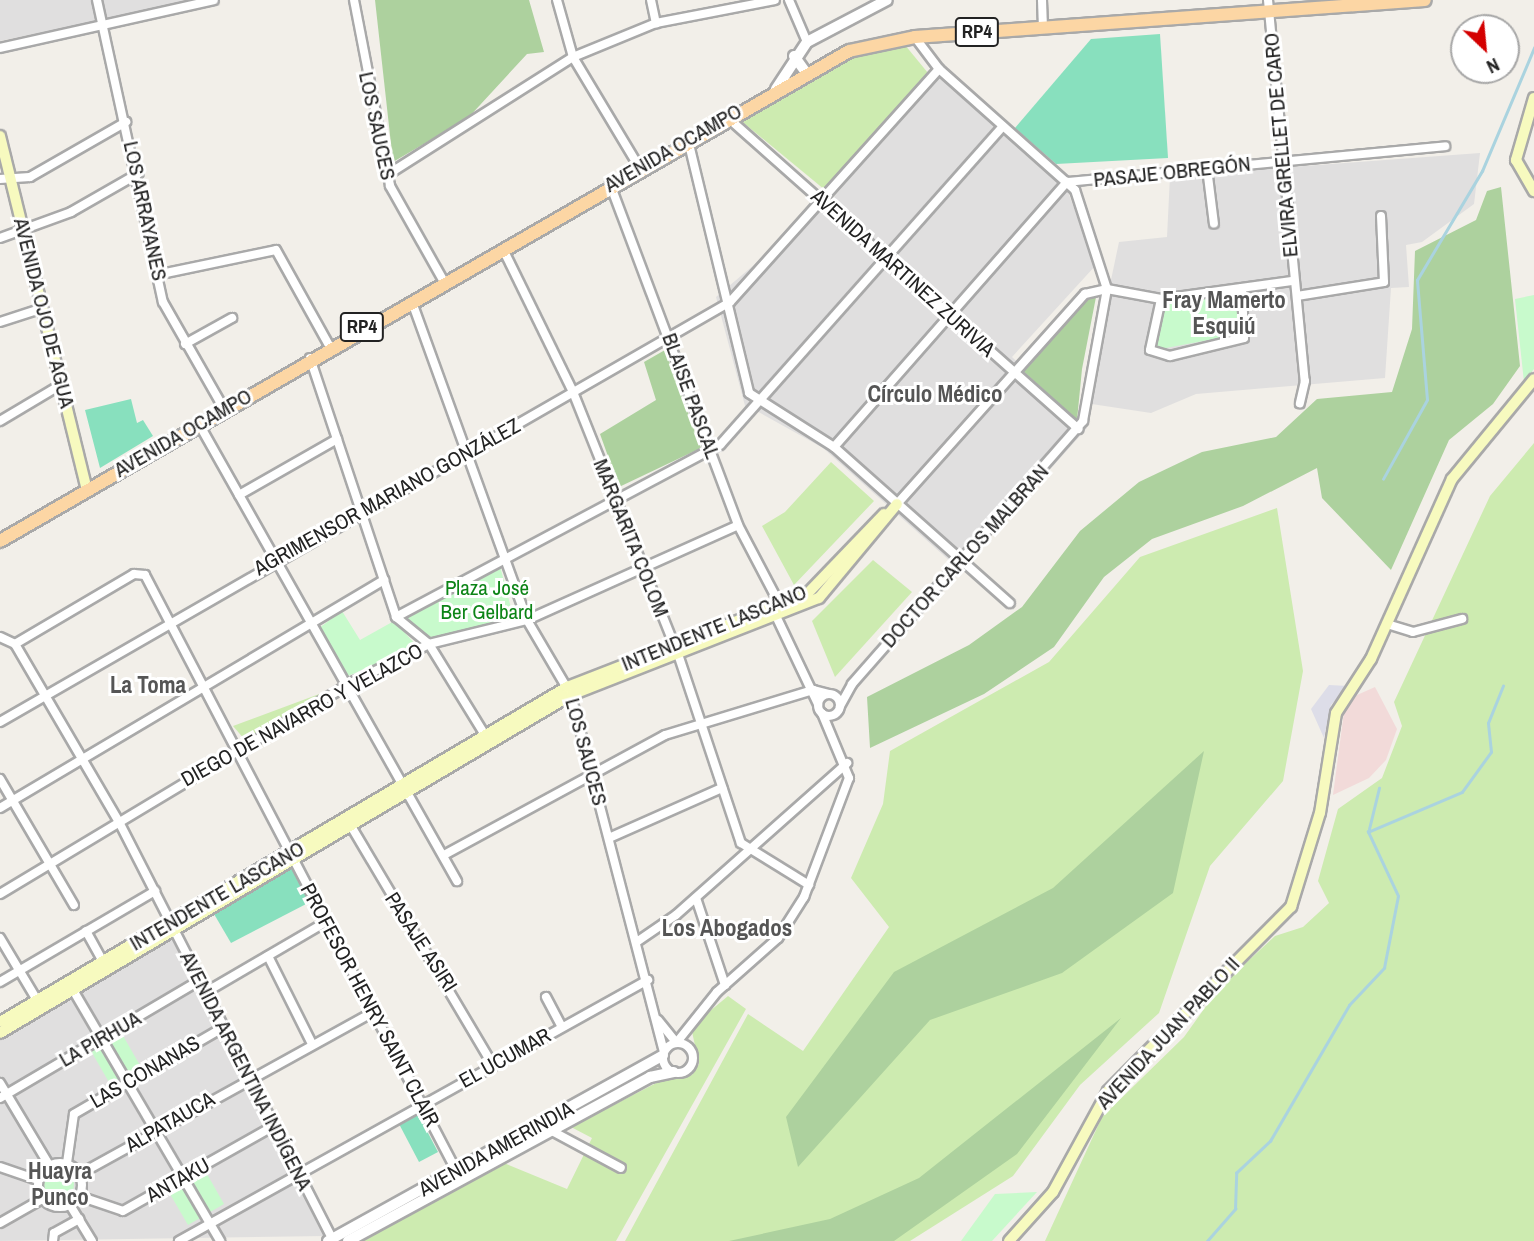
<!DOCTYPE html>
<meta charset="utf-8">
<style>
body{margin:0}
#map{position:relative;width:1534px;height:1241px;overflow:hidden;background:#f2efe9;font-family:"Archivo Narrow",sans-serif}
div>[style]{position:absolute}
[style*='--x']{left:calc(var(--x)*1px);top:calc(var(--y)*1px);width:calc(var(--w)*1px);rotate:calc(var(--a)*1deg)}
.residential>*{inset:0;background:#e0dfdf}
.commercial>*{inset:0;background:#f2dad9}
.grass>*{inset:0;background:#cdebb0}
.forest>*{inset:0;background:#add19e}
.park>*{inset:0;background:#c8facc}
.round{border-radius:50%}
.pitch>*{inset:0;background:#88e0be}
.plaza>*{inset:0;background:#dddde8}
.stream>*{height:2.5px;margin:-1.25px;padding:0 1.25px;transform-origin:1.25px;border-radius:1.25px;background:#aad3df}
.roads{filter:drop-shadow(2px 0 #a9a9a9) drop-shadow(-2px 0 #a9a9a9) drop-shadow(0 2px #a9a9a9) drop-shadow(0 -2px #a9a9a9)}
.minor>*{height:8px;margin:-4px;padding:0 4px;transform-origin:4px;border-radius:4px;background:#fff}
.minor>.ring{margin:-4px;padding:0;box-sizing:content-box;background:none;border:8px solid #fff;border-radius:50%}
.tertiary>*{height:10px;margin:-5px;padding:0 5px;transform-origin:5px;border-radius:5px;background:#fff}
.secondary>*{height:10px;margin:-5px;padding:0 5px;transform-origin:5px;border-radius:5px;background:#f7fabf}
.primary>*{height:12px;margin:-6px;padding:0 6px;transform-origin:6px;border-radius:6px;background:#fcd6a4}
span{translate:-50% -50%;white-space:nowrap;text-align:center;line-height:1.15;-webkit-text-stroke:6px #fff;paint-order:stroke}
.shield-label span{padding:2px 5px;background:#fff;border:2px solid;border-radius:5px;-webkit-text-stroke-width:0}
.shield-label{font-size:19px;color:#222;font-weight:700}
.street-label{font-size:21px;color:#222}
.park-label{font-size:21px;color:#0c8416}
.neighbourhood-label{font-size:23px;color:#555;font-weight:700}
.north{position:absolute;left:1450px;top:14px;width:70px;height:70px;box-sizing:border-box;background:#fff;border:2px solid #a7a7a7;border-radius:50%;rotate:154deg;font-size:19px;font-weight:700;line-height:28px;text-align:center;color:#222}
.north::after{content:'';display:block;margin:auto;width:24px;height:32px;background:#d40000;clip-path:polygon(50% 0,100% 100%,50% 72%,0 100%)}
</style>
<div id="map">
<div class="residential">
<div style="clip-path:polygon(0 0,197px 0,0 41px)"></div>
<div style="clip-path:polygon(938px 75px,1068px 192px,1096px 265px,1012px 357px,1087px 428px,960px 570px,823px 448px,755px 410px,748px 417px,716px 297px,833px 198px)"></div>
<div style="clip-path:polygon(1480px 153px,1474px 204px,1422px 242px,1406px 245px,1409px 287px,1391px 288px,1385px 378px,1196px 394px,1151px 413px,1085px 403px,1119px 242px,1167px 237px,1170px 176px)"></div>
<div style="clip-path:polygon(171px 937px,327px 1236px,0 1241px,0 1037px)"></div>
</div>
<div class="commercial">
<div style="clip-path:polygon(1375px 687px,1397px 729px,1386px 760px,1369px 778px,1333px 795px,1344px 712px,1357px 695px)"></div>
</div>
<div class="grass">
<div style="clip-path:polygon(905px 45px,928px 73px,825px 190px,740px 120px,852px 56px)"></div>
<div style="clip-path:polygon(1534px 443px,1534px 1241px,1045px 1241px,1102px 1117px,1184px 1037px,1219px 988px,1275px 936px,1303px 927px,1329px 903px,1318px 881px,1338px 809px,1382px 778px,1402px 726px,1394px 702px,1490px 496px)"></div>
<div style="clip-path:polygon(831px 462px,874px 501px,794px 585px,762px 526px,785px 512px)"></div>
<div style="clip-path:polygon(1277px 508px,1303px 671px,1283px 781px,1210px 866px,1159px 1013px,1080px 1085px,1013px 1176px,910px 1241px,625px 1241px,748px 1014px,803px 1051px,889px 927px,851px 878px,883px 804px,890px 751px,1049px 662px,1140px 557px)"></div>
<div style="clip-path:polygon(873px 560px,912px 592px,835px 677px,812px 621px)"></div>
<div style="clip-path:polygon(330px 690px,245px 740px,233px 726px)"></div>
<div style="clip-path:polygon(728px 996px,746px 1009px,616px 1241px,361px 1241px,504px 1163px,567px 1189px,592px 1138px,571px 1127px,664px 1079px,692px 1075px,699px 1064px,691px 1027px)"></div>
</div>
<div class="forest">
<div style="clip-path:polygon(375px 0,529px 0,544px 52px,527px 54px,468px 118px,393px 162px)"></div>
<div style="clip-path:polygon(1501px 187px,1520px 366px,1493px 404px,1449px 440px,1391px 570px,1322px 498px,1317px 468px,1243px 506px,1152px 539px,1104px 577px,1054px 647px,984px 694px,870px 748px,867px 697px,969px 645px,1022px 607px,1080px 531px,1139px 482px,1202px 452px,1276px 437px,1317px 399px,1392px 392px,1412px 329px,1415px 251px,1476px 220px,1487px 191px)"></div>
<div style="clip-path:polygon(1096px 297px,1082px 369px,1077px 420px,1022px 370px,1083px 301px)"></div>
<div style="clip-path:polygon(665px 350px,701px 448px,619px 487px,600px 434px,656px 400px,644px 362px)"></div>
<div style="clip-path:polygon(1204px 751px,1173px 893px,1062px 973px,930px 1020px,798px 1167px,786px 1117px,894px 972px,1053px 888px)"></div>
<div style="clip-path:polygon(1121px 1018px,1017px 1154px,894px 1241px,729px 1241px,830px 1219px,919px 1178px)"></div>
</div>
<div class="park">
<div style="clip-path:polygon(1234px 293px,1241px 334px,1155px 350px,1165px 303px)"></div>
<div style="clip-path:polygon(1534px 295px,1534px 369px,1524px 382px,1515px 299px)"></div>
<div style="clip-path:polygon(500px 566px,514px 619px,430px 640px,407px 622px,408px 615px)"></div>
<div style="clip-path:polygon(342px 611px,360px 640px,394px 621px,418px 647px,348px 676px,319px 628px)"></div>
<div style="clip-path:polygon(122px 1034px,141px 1067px,110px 1084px,91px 1051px)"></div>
<div class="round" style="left:44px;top:1169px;width:30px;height:30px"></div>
<div style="clip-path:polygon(207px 1174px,224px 1204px,188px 1225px,170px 1194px)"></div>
<div style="clip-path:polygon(1037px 1192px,992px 1241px,961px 1241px,995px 1194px)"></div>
</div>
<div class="pitch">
<div style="clip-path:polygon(1160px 34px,1168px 158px,1056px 164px,1015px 128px,1091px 39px)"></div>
<div style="clip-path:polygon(131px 399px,137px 423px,143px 420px,153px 436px,100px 468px,85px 410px)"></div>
<div style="clip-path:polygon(291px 867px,310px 902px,231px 943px,214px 914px)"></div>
<div style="clip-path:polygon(417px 1112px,438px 1152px,419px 1162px,398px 1122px)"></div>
</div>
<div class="plaza">
<div style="clip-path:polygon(1329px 685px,1348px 686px,1331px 705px,1324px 738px,1311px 709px)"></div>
</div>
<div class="stream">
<div style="--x:1383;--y:479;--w:90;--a:-60.9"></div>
<div style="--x:1427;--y:400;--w:120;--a:-94.8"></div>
<div style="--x:1417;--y:280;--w:127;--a:-59.2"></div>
<div style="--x:1482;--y:171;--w:134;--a:-67.1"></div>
<div style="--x:1369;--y:829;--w:42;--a:-76.3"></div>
<div style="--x:1207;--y:1241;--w:43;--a:-48.8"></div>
<div style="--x:1235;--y:1209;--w:36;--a:-88"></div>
<div style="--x:1236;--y:1173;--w:47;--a:-43.3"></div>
<div style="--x:1270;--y:1141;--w:157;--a:-59.8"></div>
<div style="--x:1349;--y:1005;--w:51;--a:-46.6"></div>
<div style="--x:1384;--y:968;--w:73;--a:-79"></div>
<div style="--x:1398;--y:896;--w:71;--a:-115.1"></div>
<div style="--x:1368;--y:832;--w:102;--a:-23.1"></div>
<div style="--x:1462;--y:792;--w:49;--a:-54.1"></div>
<div style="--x:1491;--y:752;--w:29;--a:-96"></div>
<div style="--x:1488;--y:723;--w:40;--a:-68"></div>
</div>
<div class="roads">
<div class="minor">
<div style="--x:97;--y:0;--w:309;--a:77.7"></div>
<div style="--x:163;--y:302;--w:123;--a:60.3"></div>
<div style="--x:354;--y:0;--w:189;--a:79"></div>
<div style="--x:390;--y:186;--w:108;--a:60.6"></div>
<div style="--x:557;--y:0;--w:59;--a:74.3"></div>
<div style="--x:573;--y:57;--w:128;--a:59"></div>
<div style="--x:651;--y:0;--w:24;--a:78"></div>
<div style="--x:789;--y:0;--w:46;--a:66.8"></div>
<div style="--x:1042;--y:0;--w:28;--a:88"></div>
<div style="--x:1268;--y:0;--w:383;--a:84.5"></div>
<div style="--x:1305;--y:381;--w:23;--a:103"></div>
<div style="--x:0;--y:48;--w:219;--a:-12.6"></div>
<div style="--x:727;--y:117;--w:470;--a:41.6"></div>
<div style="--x:688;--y:140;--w:260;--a:76.4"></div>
<div style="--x:749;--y:393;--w:101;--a:32.4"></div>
<div style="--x:834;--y:447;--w:235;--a:41.6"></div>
<div style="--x:1207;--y:168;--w:56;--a:82.9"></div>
<div style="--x:387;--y:175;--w:220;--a:-32.4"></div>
<div style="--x:573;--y:57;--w:90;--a:-22.3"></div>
<div style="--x:656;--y:23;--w:121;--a:-10.9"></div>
<div style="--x:0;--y:179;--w:30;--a:-4"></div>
<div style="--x:30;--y:177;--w:111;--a:-29.8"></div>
<div style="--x:1067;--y:182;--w:380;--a:-5.4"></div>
<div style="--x:610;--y:184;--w:364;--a:69.4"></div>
<div style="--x:738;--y:525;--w:90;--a:62.3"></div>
<div style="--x:780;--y:605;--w:12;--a:110"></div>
<div style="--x:776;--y:616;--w:98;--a:64.5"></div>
<div style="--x:0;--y:238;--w:76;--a:-20.1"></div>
<div style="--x:71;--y:212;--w:78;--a:-29.8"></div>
<div style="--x:503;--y:249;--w:159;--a:63.9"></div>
<div style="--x:573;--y:392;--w:282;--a:68.2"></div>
<div style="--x:678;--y:654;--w:199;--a:71.6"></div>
<div style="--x:741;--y:843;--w:80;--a:31.7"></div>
<div style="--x:161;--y:274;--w:117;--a:-11.8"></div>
<div style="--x:276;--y:250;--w:111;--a:60.9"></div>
<div style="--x:1297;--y:296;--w:88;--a:-9.1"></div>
<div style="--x:1384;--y:282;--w:66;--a:-92.6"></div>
<div style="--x:1161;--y:299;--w:52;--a:102.2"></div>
<div style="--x:1150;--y:350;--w:21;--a:17"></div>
<div style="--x:1170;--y:356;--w:76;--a:-13.7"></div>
<div style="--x:1244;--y:338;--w:50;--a:-92.3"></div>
<div style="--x:412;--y:302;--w:338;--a:70.1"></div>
<div style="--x:527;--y:620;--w:87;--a:59.6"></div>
<div style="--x:571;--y:695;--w:368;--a:75.4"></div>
<div style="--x:0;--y:322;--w:45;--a:-18"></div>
<div style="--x:185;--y:344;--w:54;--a:-29"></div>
<div style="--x:310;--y:358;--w:273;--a:71.6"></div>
<div style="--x:396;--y:617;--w:43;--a:39.3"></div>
<div style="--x:429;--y:644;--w:113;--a:58.4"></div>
<div style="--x:0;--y:421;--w:72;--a:-30.8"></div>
<div style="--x:199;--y:424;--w:525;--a:60.55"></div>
<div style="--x:834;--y:447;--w:353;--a:-48.7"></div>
<div style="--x:239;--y:495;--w:113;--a:-29.7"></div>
<div style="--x:897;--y:504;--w:282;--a:-48.2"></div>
<div style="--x:1085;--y:294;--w:23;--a:-13"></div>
<div style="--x:1107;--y:289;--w:55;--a:10.5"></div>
<div style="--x:1161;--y:299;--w:132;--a:-7.8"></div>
<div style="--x:396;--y:617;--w:367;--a:-28"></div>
<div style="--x:720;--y:445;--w:426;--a:-48.4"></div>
<div style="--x:1387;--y:624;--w:27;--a:17"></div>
<div style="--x:1413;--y:632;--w:51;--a:-14.9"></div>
<div style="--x:0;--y:637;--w:17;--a:25"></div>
<div style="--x:15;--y:644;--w:206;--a:59.7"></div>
<div style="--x:119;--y:822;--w:470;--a:62.9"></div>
<div style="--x:15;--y:644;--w:138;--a:-30.5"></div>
<div style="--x:134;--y:574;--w:11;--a:5"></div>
<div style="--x:145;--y:575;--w:676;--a:62.41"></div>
<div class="ring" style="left:818px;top:694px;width:14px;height:14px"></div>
<div style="--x:840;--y:706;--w:25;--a:-61"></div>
<div style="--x:852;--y:684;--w:350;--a:-48.7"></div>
<div style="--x:1083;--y:421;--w:134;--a:-79.7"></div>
<div style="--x:1107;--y:289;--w:104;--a:-107.9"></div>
<div style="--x:1075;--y:190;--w:182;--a:-138.3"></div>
<div style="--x:939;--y:69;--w:40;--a:-127"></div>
<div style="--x:0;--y:722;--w:842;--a:-29.91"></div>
<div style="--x:730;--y:302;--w:313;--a:-48.1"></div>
<div style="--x:0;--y:779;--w:146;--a:59.6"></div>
<div style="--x:0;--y:808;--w:447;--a:-30.7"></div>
<div style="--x:348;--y:821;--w:284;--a:59.3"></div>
<div style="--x:609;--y:838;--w:124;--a:-23.9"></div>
<div style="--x:444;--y:855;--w:251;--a:-28.5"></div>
<div style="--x:665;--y:735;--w:155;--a:-16.9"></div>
<div style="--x:813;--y:690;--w:16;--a:14"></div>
<div style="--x:0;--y:894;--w:414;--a:-31"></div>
<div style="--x:355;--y:681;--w:83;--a:-26.6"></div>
<div style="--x:429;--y:644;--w:101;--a:-13.8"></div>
<div style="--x:527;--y:620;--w:231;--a:-24.2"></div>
<div style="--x:696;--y:898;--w:92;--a:71.6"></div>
<div style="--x:86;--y:931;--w:35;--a:61"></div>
<div style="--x:0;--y:938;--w:72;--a:59.2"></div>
<div style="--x:638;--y:941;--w:46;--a:-34.4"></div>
<div style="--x:676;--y:915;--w:229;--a:-41.6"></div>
<div style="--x:268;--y:956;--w:98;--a:63.4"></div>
<div style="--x:0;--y:982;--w:180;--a:-30.4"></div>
<div style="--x:73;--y:990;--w:291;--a:59.6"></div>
<div style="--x:206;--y:992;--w:139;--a:-30.3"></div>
<div style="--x:546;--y:997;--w:34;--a:62"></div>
<div style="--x:658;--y:1020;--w:28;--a:51"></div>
<div style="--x:677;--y:1042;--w:64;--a:-51.3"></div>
<div style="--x:717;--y:992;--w:81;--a:-41.5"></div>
<div style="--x:778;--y:938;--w:49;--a:-57.6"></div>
<div style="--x:804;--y:897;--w:127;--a:-69.3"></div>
<div style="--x:849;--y:778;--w:70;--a:-112.6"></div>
<div class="ring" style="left:663px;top:1043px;width:22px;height:22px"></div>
<div style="--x:0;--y:1083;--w:96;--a:59.1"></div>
<div style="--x:0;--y:1098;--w:232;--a:-30.5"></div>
<div style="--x:552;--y:1131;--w:78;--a:28.2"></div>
<div class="ring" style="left:38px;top:1163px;width:36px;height:36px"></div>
<div style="--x:67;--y:1163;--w:49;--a:-81.9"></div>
<div style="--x:74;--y:1114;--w:173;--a:-30.1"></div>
<div style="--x:0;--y:1167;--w:40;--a:18.9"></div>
<div style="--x:80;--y:1174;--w:335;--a:-28.9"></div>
<div style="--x:79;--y:1196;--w:46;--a:18.8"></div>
<div style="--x:123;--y:1211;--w:173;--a:-29.4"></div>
<div style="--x:70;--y:1205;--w:42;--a:58.6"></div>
<div style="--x:0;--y:1223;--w:48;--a:-29.7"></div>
<div style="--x:53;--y:1241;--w:8;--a:-83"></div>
<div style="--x:54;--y:1233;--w:29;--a:-29"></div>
<div style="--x:179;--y:1241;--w:537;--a:-29.1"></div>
</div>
<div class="tertiary">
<div style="--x:794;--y:56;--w:19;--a:54"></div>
<div style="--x:776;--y:89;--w:56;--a:-56.6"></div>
<div style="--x:807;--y:42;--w:90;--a:-27.7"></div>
<div style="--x:328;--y:1241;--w:383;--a:-29"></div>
<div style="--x:348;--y:1241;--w:344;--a:-28.5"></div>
<div style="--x:650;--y:1077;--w:24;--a:-12"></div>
</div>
<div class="secondary">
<div style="--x:1534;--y:98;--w:65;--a:106.2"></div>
<div style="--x:1516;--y:160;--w:36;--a:60"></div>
<div style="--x:0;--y:136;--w:364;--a:76.2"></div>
<div style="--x:0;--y:1022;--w:659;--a:-30.58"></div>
<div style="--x:567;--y:687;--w:257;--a:-21.2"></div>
<div style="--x:807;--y:594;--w:111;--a:-46.1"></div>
<div style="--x:0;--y:1033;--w:664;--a:-30.62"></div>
<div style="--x:571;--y:695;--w:266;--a:-21.4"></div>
<div style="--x:819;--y:598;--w:122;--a:-50.3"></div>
<div style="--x:1009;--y:1241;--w:66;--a:-48.1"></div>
<div style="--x:1053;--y:1192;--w:115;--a:-61.4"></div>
<div style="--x:1108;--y:1091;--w:260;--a:-45.2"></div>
<div style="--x:1291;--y:907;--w:98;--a:-72.9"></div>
<div style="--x:1320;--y:813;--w:101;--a:-80.9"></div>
<div style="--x:1336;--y:713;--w:64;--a:-57.1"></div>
<div style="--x:1371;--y:659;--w:197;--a:-65.8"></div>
<div style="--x:1452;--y:479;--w:129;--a:-50.6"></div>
</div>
<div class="primary">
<div style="--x:0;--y:541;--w:980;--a:-29.99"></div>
<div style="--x:849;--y:51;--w:67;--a:-12"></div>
<div style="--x:915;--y:37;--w:511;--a:-4.15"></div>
</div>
</div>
<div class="shield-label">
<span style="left:977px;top:32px">RP4</span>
<span style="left:362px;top:327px">RP4</span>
</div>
<div class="street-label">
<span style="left:377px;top:126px;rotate:78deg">LOS SAUCES</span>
<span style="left:1281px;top:145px;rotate:-95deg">ELVIRA GRELLET DE CARO</span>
<span style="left:673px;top:148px;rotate:-30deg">AVENIDA OCAMPO</span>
<span style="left:1172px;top:172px;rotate:-6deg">PASAJE OBREGÓN</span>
<span style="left:145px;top:211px;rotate:78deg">LOS ARRAYANES</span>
<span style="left:903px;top:273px;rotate:42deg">AVENIDA MARTINEZ ZURIVIA</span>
<span style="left:44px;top:313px;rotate:76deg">AVENIDA OJO DE AGUA</span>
<span style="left:691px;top:396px;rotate:70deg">BLAISE PASCAL</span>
<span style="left:183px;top:433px;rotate:-30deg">AVENIDA OCAMPO</span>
<span style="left:387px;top:497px;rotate:-29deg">AGRIMENSOR MARIANO GONZÁLEZ</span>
<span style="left:631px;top:538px;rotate:68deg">MARGARITA COLOM</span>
<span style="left:965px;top:556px;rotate:-48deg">DOCTOR CARLOS MALBRAN</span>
<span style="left:714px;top:628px;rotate:-22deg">INTENDENTE LASCANO</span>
<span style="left:302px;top:715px;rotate:-29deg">DIEGO DE NAVARRO Y VELAZCO</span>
<span style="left:586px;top:752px;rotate:75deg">LOS SAUCES</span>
<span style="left:217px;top:896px;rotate:-30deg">INTENDENTE LASCANO</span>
<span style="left:421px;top:942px;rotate:57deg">PASAJE ASIRI</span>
<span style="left:370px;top:1005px;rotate:62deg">PROFESOR HENRY SAINT CLAIR</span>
<span style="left:1168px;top:1033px;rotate:-47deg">AVENIDA JUAN PABLO II</span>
<span style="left:100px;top:1039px;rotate:-30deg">LA PIRHUA</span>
<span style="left:505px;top:1058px;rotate:-29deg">EL UCUMAR</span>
<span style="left:246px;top:1071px;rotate:63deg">AVENIDA ARGENTINA INDÍGENA</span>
<span style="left:145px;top:1072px;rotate:-30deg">LAS CONANAS</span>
<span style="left:170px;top:1122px;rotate:-30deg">ALPATAUCA</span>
<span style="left:496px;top:1149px;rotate:-29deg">AVENIDA AMERINDIA</span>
<span style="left:178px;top:1180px;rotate:-29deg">ANTAKU</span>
</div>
<div class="park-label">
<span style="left:487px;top:600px">Plaza José<br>Ber Gelbard</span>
</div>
<div class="neighbourhood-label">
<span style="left:1224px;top:313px">Fray Mamerto<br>Esquiú</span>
<span style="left:935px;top:394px">Círculo Médico</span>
<span style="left:148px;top:685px">La Toma</span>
<span style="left:727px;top:928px">Los Abogados</span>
<span style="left:60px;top:1184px">Huayra<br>Punco</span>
</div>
<div class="north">N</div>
</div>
